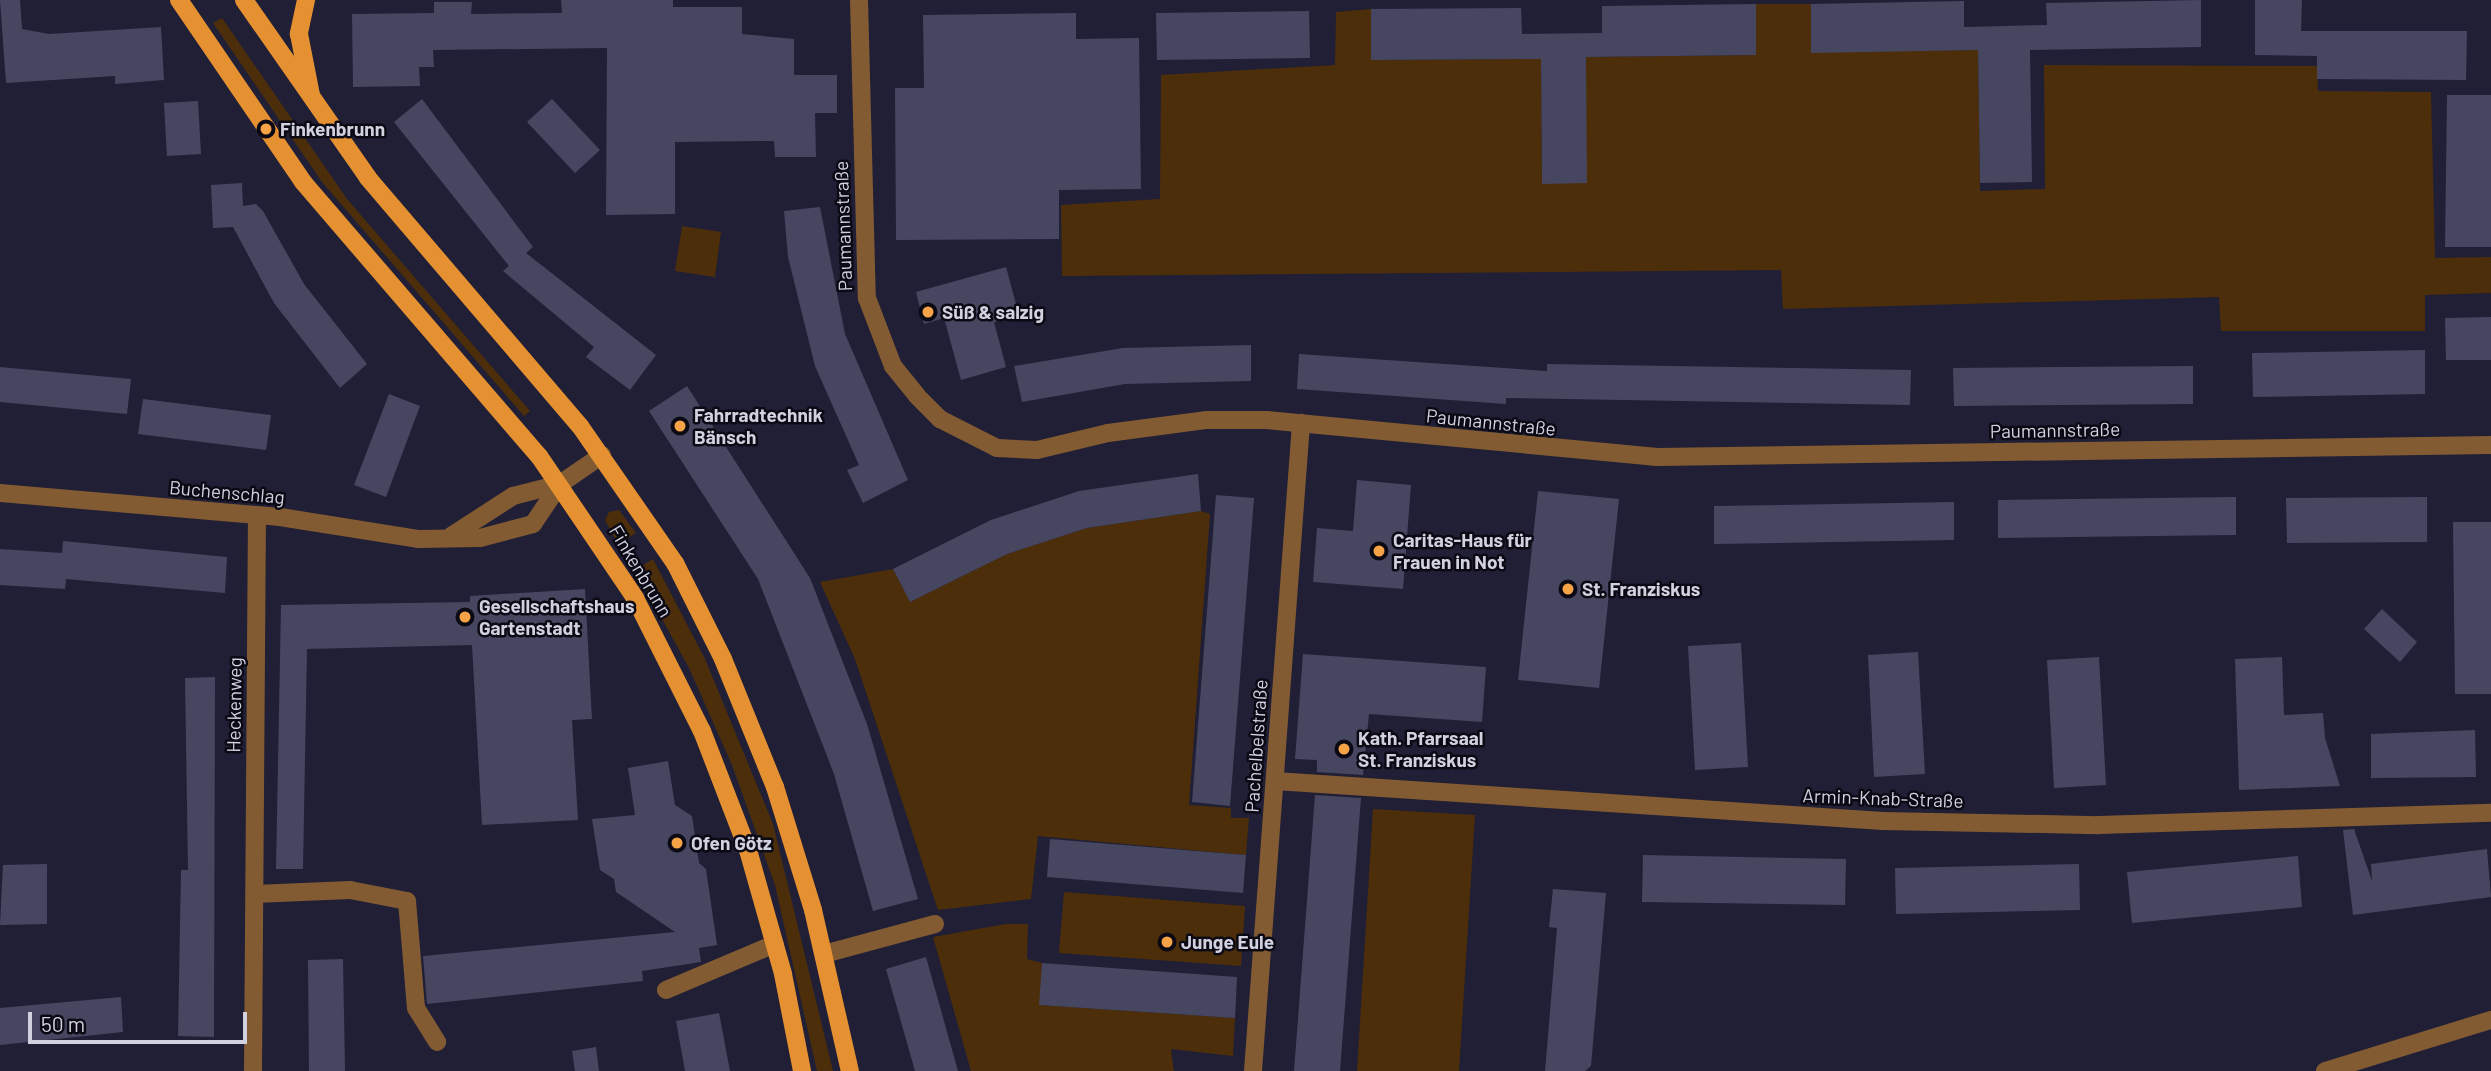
<!DOCTYPE html>
<meta charset="utf-8">
<style>
body{margin:0}
#map{position:relative;width:2491px;height:1071px;overflow:hidden;background:#201f35;font-family:Barlow,sans-serif}
div>[style]{position:absolute}
[style*='--x']{left:calc(var(--x)*1px);top:calc(var(--y)*1px);width:calc(var(--w)*1px);rotate:calc(var(--a)*1deg)}
.green>*{inset:0;background:#4d2e0a}
.building>*{inset:0;background:#474660}
.minor>*{height:18px;margin:-9px;padding:0 9px;transform-origin:9px;border-radius:9px;background:#835b32}
.major>*{height:18px;margin:-9px;padding:0 9px;transform-origin:9px;border-radius:9px;background:#e59132}
.dots>*{width:19px;height:19px;translate:-50% -50%;box-sizing:border-box;border:4px solid #0b0a14;border-radius:50%}
span{translate:-50% -50%;white-space:nowrap;text-align:center;line-height:1.15;-webkit-text-stroke:5px #0b0a14;paint-order:stroke}
.poi-label{font-size:19px;color:#d1d1e0;font-weight:700}
.left{translate:0 -50%;text-align:left}
.street-label{font-size:19px;color:#d1d1e0}
.scale{position:absolute;left:28px;top:1012px;width:219px;height:32px;box-sizing:border-box;border:4px solid #d1d1e0;border-top:0;padding-left:9px;font-size:21px;line-height:24px;white-space:nowrap;color:#d1d1e0;-webkit-text-stroke:5px #0b0a14;paint-order:stroke}
</style>
<div id="map">
<div class="green">
<div style="clip-path:polygon(1756px 4px,1811px 4px,1811px 52px,1978px 50px,1980px 191px,2045px 189px,2044px 65px,2317px 66px,2318px 91px,2431px 92px,2435px 258px,2491px 257px,2491px 293px,2425px 295px,2425px 331px,2221px 331px,2219px 297px,1783px 309px,1781px 270px,1062px 276px,1061px 205px,1160px 199px,1161px 75px,1335px 65px,1336px 12px,1371px 9px,1372px 60px,1541px 59px,1542px 183px,1586px 183px,1586px 57px,1756px 55px)"></div>
<div style="clip-path:polygon(222px 18px,347px 199px,530px 411px,524px 416px,322px 182px,213px 23px)"></div>
<div style="clip-path:polygon(682px 226px,721px 232px,715px 277px,675px 271px)"></div>
<div style="clip-path:polygon(619px 510px,636px 533px,618px 544px,605px 520px,609px 512px)"></div>
<div style="clip-path:polygon(1201px 511px,1210px 514px,1189px 805px,1231px 808px,1231px 818px,1249px 818px,1246px 855px,1038px 836px,1031px 899px,938px 910px,855px 659px,820px 582px,893px 569px,910px 602px,1007px 554px,1087px 528px)"></div>
<div style="clip-path:polygon(653px 559px,705px 659px,773px 824px,833px 1071px,817px 1071px,775px 885px,732px 765px,689px 668px,635px 570px)"></div>
<div style="clip-path:polygon(1373px 809px,1475px 815px,1459px 1071px,1357px 1071px)"></div>
<div style="clip-path:polygon(1064px 892px,1245px 906px,1241px 966px,1059px 953px)"></div>
<div style="clip-path:polygon(1006px 924px,1028px 924px,1027px 959px,1042px 963px,1040px 1005px,1235px 1018px,1233px 1056px,1171px 1049px,1174px 1071px,971px 1071px,933px 937px)"></div>
</div>
<div class="building">
<div style="clip-path:polygon(0 0,20px 0,22px 29px,49px 34px,161px 27px,164px 80px,115px 84px,115px 76px,6px 83px)"></div>
<div style="clip-path:polygon(561px 0,673px 0,673px 7px,742px 7px,742px 34px,794px 39px,794px 75px,837px 75px,837px 113px,815px 113px,816px 157px,775px 157px,774px 141px,675px 142px,675px 214px,606px 215px,607px 48px,433px 50px,434px 67px,419px 67px,420px 86px,353px 87px,352px 14px,434px 13px,434px 2px,472px 2px,471px 14px,562px 13px)"></div>
<div style="clip-path:polygon(2201px 0,2201px 47px,2030px 50px,2032px 182px,1980px 183px,1978px 50px,1811px 53px,1811px 4px,1964px 1px,1964px 27px,2047px 25px,2046px 3px)"></div>
<div style="clip-path:polygon(2255px 0,2302px 0,2301px 31px,2467px 31px,2466px 80px,2317px 79px,2317px 56px,2255px 55px)"></div>
<div style="clip-path:polygon(1756px 4px,1756px 55px,1586px 57px,1587px 183px,1542px 184px,1541px 59px,1371px 60px,1371px 9px,1521px 8px,1522px 34px,1602px 33px,1602px 6px)"></div>
<div style="clip-path:polygon(1309px 11px,1310px 58px,1157px 60px,1156px 13px)"></div>
<div style="clip-path:polygon(1076px 13px,1076px 39px,1139px 38px,1141px 189px,1059px 190px,1059px 239px,896px 240px,895px 88px,924px 88px,923px 15px)"></div>
<div style="clip-path:polygon(2447px 95px,2491px 95px,2491px 247px,2445px 247px)"></div>
<div style="clip-path:polygon(422px 99px,533px 247px,526px 253px,656px 355px,630px 390px,586px 357px,594px 347px,503px 271px,509px 266px,394px 122px)"></div>
<div style="clip-path:polygon(552px 99px,600px 150px,575px 173px,527px 122px)"></div>
<div style="clip-path:polygon(198px 101px,201px 154px,167px 156px,164px 103px)"></div>
<div style="clip-path:polygon(242px 183px,243px 206px,256px 204px,263px 211px,304px 284px,367px 364px,340px 388px,274px 303px,233px 227px,213px 228px,211px 185px)"></div>
<div style="clip-path:polygon(820px 207px,845px 334px,908px 480px,863px 503px,847px 470px,859px 465px,815px 366px,788px 257px,784px 211px)"></div>
<div style="clip-path:polygon(1006px 267px,1019px 315px,994px 322px,1006px 367px,961px 380px,944px 318px,924px 324px,916px 292px)"></div>
<div style="clip-path:polygon(2491px 317px,2491px 360px,2446px 360px,2445px 318px)"></div>
<div style="clip-path:polygon(1251px 345px,1251px 381px,1125px 384px,1022px 402px,1014px 366px,1123px 348px)"></div>
<div style="clip-path:polygon(2425px 350px,2425px 394px,2253px 397px,2252px 353px)"></div>
<div style="clip-path:polygon(1299px 354px,1547px 371px,1547px 364px,1911px 370px,1910px 405px,1506px 398px,1506px 404px,1297px 389px)"></div>
<div style="clip-path:polygon(2193px 366px,2193px 404px,1954px 406px,1953px 368px)"></div>
<div style="clip-path:polygon(0 367px,131px 379px,127px 414px,0 402px)"></div>
<div style="clip-path:polygon(687px 386px,810px 578px,867px 724px,918px 899px,873px 911px,834px 774px,758px 579px,649px 411px)"></div>
<div style="clip-path:polygon(389px 394px,420px 406px,386px 497px,354px 485px)"></div>
<div style="clip-path:polygon(143px 399px,271px 415px,266px 450px,138px 434px)"></div>
<div style="clip-path:polygon(1198px 474px,1201px 511px,1087px 528px,1007px 554px,910px 602px,893px 569px,991px 520px,1079px 491px)"></div>
<div style="clip-path:polygon(1357px 480px,1411px 485px,1403px 589px,1313px 582px,1317px 528px,1353px 531px)"></div>
<div style="clip-path:polygon(1538px 491px,1619px 499px,1599px 688px,1518px 680px)"></div>
<div style="clip-path:polygon(1216px 495px,1254px 498px,1230px 806px,1192px 802px)"></div>
<div style="clip-path:polygon(2236px 497px,2236px 535px,1998px 538px,1998px 500px)"></div>
<div style="clip-path:polygon(2427px 497px,2427px 542px,2287px 543px,2286px 498px)"></div>
<div style="clip-path:polygon(1954px 502px,1954px 540px,1714px 544px,1714px 506px)"></div>
<div style="clip-path:polygon(2453px 522px,2491px 522px,2491px 694px,2455px 694px)"></div>
<div style="clip-path:polygon(63px 541px,227px 557px,225px 593px,66px 579px,65px 589px,0 585px,0 549px,62px 553px)"></div>
<div style="clip-path:polygon(585px 589px,592px 719px,572px 720px,578px 820px,482px 825px,472px 645px,307px 649px,303px 869px,276px 869px,281px 605px,470px 602px,470px 596px)"></div>
<div style="clip-path:polygon(2382px 609px,2417px 642px,2400px 662px,2364px 629px)"></div>
<div style="clip-path:polygon(1741px 643px,1748px 767px,1695px 770px,1688px 646px)"></div>
<div style="clip-path:polygon(1918px 652px,1925px 774px,1874px 777px,1868px 655px)"></div>
<div style="clip-path:polygon(1303px 654px,1486px 667px,1482px 722px,1369px 714px,1363px 775px,1317px 772px,1317px 760px,1295px 759px)"></div>
<div style="clip-path:polygon(2099px 657px,2106px 785px,2054px 788px,2047px 660px)"></div>
<div style="clip-path:polygon(2282px 657px,2284px 715px,2323px 713px,2325px 738px,2340px 786px,2239px 790px,2235px 659px)"></div>
<div style="clip-path:polygon(215px 677px,214px 1037px,178px 1036px,181px 870px,188px 870px,185px 678px)"></div>
<div style="clip-path:polygon(2475px 730px,2476px 777px,2371px 778px,2371px 734px)"></div>
<div style="clip-path:polygon(668px 761px,675px 805px,692px 816px,699px 863px,706px 869px,717px 945px,699px 948px,701px 962px,642px 971px,643px 981px,427px 1004px,423px 956px,675px 932px,616px 892px,614px 879px,600px 870px,592px 819px,635px 815px,628px 768px)"></div>
<div style="clip-path:polygon(1315px 795px,1361px 798px,1340px 1071px,1294px 1071px)"></div>
<div style="clip-path:polygon(2354px 829px,2372px 881px,2371px 864px,2487px 849px,2491px 897px,2353px 915px,2343px 830px)"></div>
<div style="clip-path:polygon(1050px 839px,1246px 855px,1243px 893px,1047px 877px)"></div>
<div style="clip-path:polygon(1643px 855px,1846px 859px,1845px 905px,1642px 902px)"></div>
<div style="clip-path:polygon(2298px 856px,2302px 907px,2132px 923px,2127px 872px)"></div>
<div style="clip-path:polygon(47px 864px,47px 924px,0 925px,3px 865px)"></div>
<div style="clip-path:polygon(2079px 864px,2080px 910px,1896px 914px,1895px 868px)"></div>
<div style="clip-path:polygon(1553px 889px,1606px 893px,1591px 1066px,1585px 1071px,1545px 1071px,1557px 928px,1549px 927px)"></div>
<div style="clip-path:polygon(926px 957px,958px 1071px,915px 1071px,886px 969px)"></div>
<div style="clip-path:polygon(343px 959px,345px 1071px,309px 1071px,308px 960px)"></div>
<div style="clip-path:polygon(1042px 963px,1237px 977px,1235px 1018px,1039px 1005px)"></div>
<div style="clip-path:polygon(121px 997px,123px 1032px,0 1045px,0 1008px)"></div>
<div style="clip-path:polygon(719px 1013px,730px 1071px,685px 1071px,676px 1021px)"></div>
<div style="clip-path:polygon(596px 1047px,599px 1071px,575px 1071px,572px 1051px)"></div>
</div>
<div class="minor">
<div style="--x:859;--y:0;--w:298;--a:88.5"></div>
<div style="--x:867;--y:298;--w:73;--a:69.1"></div>
<div style="--x:893;--y:366;--w:38;--a:51"></div>
<div style="--x:917;--y:396;--w:33;--a:45"></div>
<div style="--x:940;--y:419;--w:64;--a:27"></div>
<div style="--x:997;--y:448;--w:40;--a:2.9"></div>
<div style="--x:1037;--y:450;--w:73;--a:-13.5"></div>
<div style="--x:1108;--y:433;--w:100;--a:-7.5"></div>
<div style="--x:1207;--y:420;--w:59;--a:0"></div>
<div style="--x:1266;--y:420;--w:393;--a:5.4"></div>
<div style="--x:1657;--y:457;--w:834;--a:-0.82"></div>
<div style="--x:0;--y:493;--w:281;--a:4.9"></div>
<div style="--x:280;--y:517;--w:141;--a:9"></div>
<div style="--x:419;--y:539;--w:61;--a:-0.9"></div>
<div style="--x:480;--y:538;--w:55;--a:-14.8"></div>
<div style="--x:533;--y:524;--w:48;--a:-56"></div>
<div style="--x:451;--y:536;--w:74;--a:-32.8"></div>
<div style="--x:513;--y:496;--w:49;--a:-14.3"></div>
<div style="--x:560;--y:484;--w:51;--a:-34.6"></div>
<div style="--x:1275;--y:781;--w:609;--a:3.76"></div>
<div style="--x:1883;--y:821;--w:216;--a:1.1"></div>
<div style="--x:2099;--y:825;--w:392;--a:-1.8"></div>
<div style="--x:255;--y:894;--w:95;--a:-2.4"></div>
<div style="--x:350;--y:890;--w:58;--a:10.9"></div>
<div style="--x:407;--y:901;--w:107;--a:85.2"></div>
<div style="--x:416;--y:1008;--w:40;--a:58"></div>
<div style="--x:824;--y:954;--w:115;--a:-15.1"></div>
<div style="--x:666;--y:990;--w:118;--a:-22.9"></div>
<div style="--x:253;--y:1071;--w:555;--a:-89.59"></div>
<div style="--x:1253;--y:1071;--w:650;--a:-85.76"></div>
<div style="--x:2325;--y:1071;--w:174;--a:-17.1"></div>
</div>
<div class="major">
<div style="--x:179;--y:0;--w:220;--a:55.7"></div>
<div style="--x:303;--y:182;--w:362;--a:49.3"></div>
<div style="--x:539;--y:456;--w:171;--a:55.9"></div>
<div style="--x:635;--y:598;--w:149;--a:63.3"></div>
<div style="--x:702;--y:731;--w:128;--a:68.9"></div>
<div style="--x:748;--y:850;--w:129;--a:74.2"></div>
<div style="--x:783;--y:974;--w:99;--a:78.9"></div>
<div style="--x:244;--y:0;--w:217;--a:55.1"></div>
<div style="--x:368;--y:178;--w:326;--a:49.5"></div>
<div style="--x:580;--y:426;--w:167;--a:55.3"></div>
<div style="--x:675;--y:563;--w:107;--a:63.4"></div>
<div style="--x:723;--y:659;--w:138;--a:67.9"></div>
<div style="--x:775;--y:787;--w:129;--a:72.8"></div>
<div style="--x:813;--y:910;--w:165;--a:77.1"></div>
<div style="--x:306;--y:0;--w:35;--a:102"></div>
<div style="--x:299;--y:34;--w:62;--a:78.9"></div>
</div>
<div class="dots">
<div style="left:266px;top:129px;background:#f6a247"></div>
<div style="left:928px;top:312px;background:#f6a247"></div>
<div style="left:680px;top:426px;background:#f6a247"></div>
<div style="left:1379px;top:551px;background:#f6a247"></div>
<div style="left:1568px;top:589px;background:#f6a247"></div>
<div style="left:465px;top:617px;background:#f6a247"></div>
<div style="left:1344px;top:749px;background:#f6a247"></div>
<div style="left:677px;top:843px;background:#f6a247"></div>
<div style="left:1167px;top:942px;background:#f6a247"></div>
</div>
<div class="poi-label">
<span class="left" style="left:280px;top:129px">Finkenbrunn</span>
<span class="left" style="left:942px;top:312px">Süß &amp; salzig</span>
<span class="left" style="left:694px;top:426px">Fahrradtechnik<br>Bänsch</span>
<span class="left" style="left:1393px;top:551px">Caritas-Haus für<br>Frauen in Not</span>
<span class="left" style="left:1582px;top:589px">St. Franziskus</span>
<span class="left" style="left:479px;top:617px">Gesellschaftshaus<br>Gartenstadt</span>
<span class="left" style="left:1358px;top:749px">Kath. Pfarrsaal<br>St. Franziskus</span>
<span class="left" style="left:691px;top:843px">Ofen Götz</span>
<span class="left" style="left:1181px;top:942px">Junge Eule</span>
</div>
<div class="street-label">
<span style="left:843px;top:226px;rotate:-92deg">Paumannstraße</span>
<span style="left:1491px;top:422px;rotate:6deg">Paumannstraße</span>
<span style="left:2055px;top:430px;rotate:-1deg">Paumannstraße</span>
<span style="left:227px;top:492px;rotate:5deg">Buchenschlag</span>
<span style="left:641px;top:571px;rotate:59deg">Finkenbrunn</span>
<span style="left:234px;top:705px;rotate:-89deg">Heckenweg</span>
<span style="left:1256px;top:746px;rotate:-86deg">Pachelbelstraße</span>
<span style="left:1883px;top:798px;rotate:2deg">Armin-Knab-Straße</span>
</div>
<div class="scale">50 m</div>
</div>
